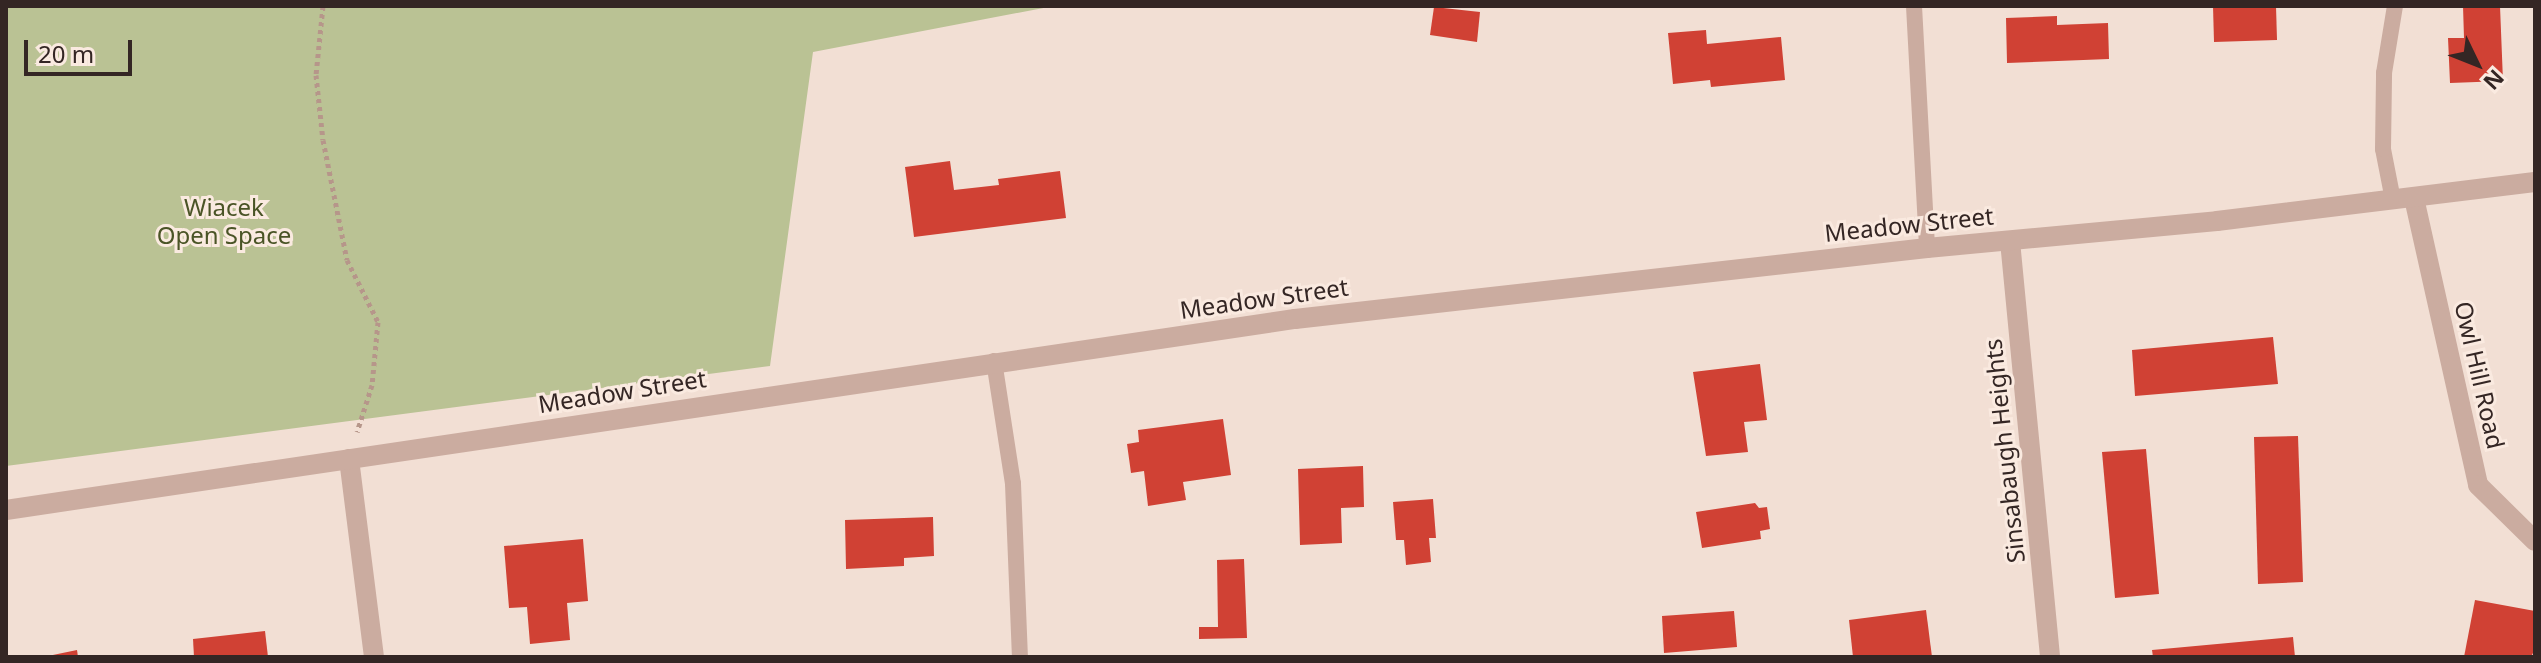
<!DOCTYPE html>
<style>
body{margin:0}
#map{position:relative;width:2541px;height:663px;overflow:hidden;background:#f2dfd4;font-family:"Noto Sans",sans-serif}
div>[style]{position:absolute}
[style*='--x']{left:calc(var(--x)*1px);top:calc(var(--y)*1px);width:calc(var(--w)*1px);rotate:calc(var(--a)*1deg)}
.green>*{inset:0;background:#bac294}
.building>*{inset:0;background:#d04134}
.path>*{height:5px;margin-top:-2.5px;transform-origin:0;background:repeating-linear-gradient(90deg,#b6968a 0 4px,transparent 0 8px)}
.service>*{height:16px;margin:-8px;padding:0 8px;transform-origin:8px;border-radius:8px;background:#cbaca0}
.minor>*{height:20px;margin:-10px;padding:0 10px;transform-origin:10px;border-radius:10px;background:#cbaca0}
.tertiary>*{height:20px;margin:-10px;padding:0 10px;transform-origin:10px;border-radius:10px;background:#cbaca0}
span{translate:-50% -50%;white-space:nowrap;text-align:center;line-height:1.15;-webkit-text-stroke:6px #faeae0;paint-order:stroke}
.park-label{font-size:24px;color:#4a5426}
.street-label{font-size:24px;color:#342624}
.frame{position:absolute;inset:0;border:8px solid #342624;pointer-events:none}
.north{position:absolute;left:2437px;top:24px;width:80px;height:80px;-webkit-text-stroke:6px #faeae0;paint-order:stroke;rotate:133deg;font-size:22px;font-weight:700;line-height:32px;text-align:center;color:#342624}
.north::after{content:'';display:block;margin:auto;width:28px;height:36px;background:#342624;clip-path:polygon(50% 0,100% 100%,50% 72%,0 100%)}
.scale{position:absolute;left:24px;top:40px;width:108px;height:36px;box-sizing:border-box;border:4px solid #342624;border-top:0;padding-left:10px;font-size:24px;line-height:28px;white-space:nowrap;color:#342624;-webkit-text-stroke:6px #faeae0;paint-order:stroke}
</style>
<div id="map">
<div class="green">
<div style="clip-path:polygon(6px 6px,1054px 6px,813px 52px,770px 366px,6px 466px)"></div>
</div>
<div class="building">
<div style="clip-path:polygon(2213px 6px,2276px 6px,2277px 40px,2214px 42px)"></div>
<div style="clip-path:polygon(2463px 6px,2500px 6px,2503px 81px,2450px 83px,2448px 38px,2464px 38px)"></div>
<div style="clip-path:polygon(1434px 7px,1480px 12px,1477px 42px,1430px 35px)"></div>
<div style="clip-path:polygon(2057px 16px,2057px 25px,2108px 23px,2109px 59px,2007px 63px,2006px 18px)"></div>
<div style="clip-path:polygon(1706px 30px,1707px 44px,1781px 37px,1785px 80px,1711px 87px,1710px 80px,1673px 84px,1668px 33px)"></div>
<div style="clip-path:polygon(950px 161px,954px 190px,999px 185px,998px 179px,1060px 171px,1066px 218px,914px 237px,905px 167px)"></div>
<div style="clip-path:polygon(2273px 337px,2278px 384px,2135px 396px,2132px 350px)"></div>
<div style="clip-path:polygon(1760px 364px,1767px 420px,1744px 422px,1748px 452px,1706px 456px,1693px 372px)"></div>
<div style="clip-path:polygon(1223px 419px,1231px 475px,1183px 482px,1186px 500px,1148px 506px,1144px 471px,1131px 473px,1127px 444px,1139px 442px,1138px 430px)"></div>
<div style="clip-path:polygon(2298px 436px,2303px 582px,2258px 584px,2254px 437px)"></div>
<div style="clip-path:polygon(2146px 449px,2159px 594px,2115px 598px,2102px 452px)"></div>
<div style="clip-path:polygon(1363px 466px,1364px 507px,1341px 508px,1342px 543px,1300px 545px,1298px 469px)"></div>
<div style="clip-path:polygon(1433px 499px,1436px 538px,1429px 538px,1431px 562px,1406px 565px,1404px 540px,1396px 540px,1393px 502px)"></div>
<div style="clip-path:polygon(1755px 503px,1759px 508px,1767px 507px,1770px 529px,1760px 531px,1761px 539px,1702px 548px,1696px 512px)"></div>
<div style="clip-path:polygon(933px 517px,934px 556px,904px 558px,904px 566px,846px 569px,845px 520px)"></div>
<div style="clip-path:polygon(583px 539px,588px 601px,567px 603px,570px 640px,530px 644px,527px 607px,509px 608px,504px 546px)"></div>
<div style="clip-path:polygon(1244px 559px,1247px 638px,1199px 639px,1199px 627px,1218px 627px,1217px 560px)"></div>
<div style="clip-path:polygon(2475px 600px,2535px 611px,2535px 649px,2531px 657px,2464px 657px)"></div>
<div style="clip-path:polygon(1926px 610px,1932px 657px,1853px 657px,1849px 620px)"></div>
<div style="clip-path:polygon(1734px 611px,1737px 647px,1664px 653px,1662px 616px)"></div>
<div style="clip-path:polygon(265px 631px,268px 657px,194px 657px,193px 639px)"></div>
<div style="clip-path:polygon(2293px 637px,2295px 657px,2153px 657px,2152px 650px)"></div>
<div style="clip-path:polygon(77px 650px,78px 657px,48px 657px,48px 656px)"></div>
</div>
<div class="path">
<div style="--x:323;--y:6;--w:69;--a:95.8"></div>
<div style="--x:316;--y:75;--w:65;--a:83.9"></div>
<div style="--x:323;--y:140;--w:122;--a:78.7"></div>
<div style="--x:347;--y:260;--w:69;--a:63.4"></div>
<div style="--x:378;--y:322;--w:63;--a:95.4"></div>
<div style="--x:372;--y:385;--w:49;--a:107.7"></div>
</div>
<div class="service">
<div style="--x:1914;--y:6;--w:242;--a:86.9"></div>
<div style="--x:2393;--y:200;--w:52;--a:-101.1"></div>
<div style="--x:2383;--y:149;--w:76;--a:-89.2"></div>
<div style="--x:2384;--y:73;--w:68;--a:-80.7"></div>
<div style="--x:994;--y:361;--w:124;--a:81.2"></div>
<div style="--x:1013;--y:484;--w:173;--a:87.7"></div>
</div>
<div class="minor">
<div style="--x:2414;--y:198;--w:294;--a:77.4"></div>
<div style="--x:2478;--y:485;--w:80;--a:44.5"></div>
<div style="--x:2010;--y:241;--w:418;--a:84.5"></div>
<div style="--x:349;--y:459;--w:200;--a:82.8"></div>
</div>
<div class="tertiary">
<div style="--x:6;--y:510;--w:1303;--a:-8.43"></div>
<div style="--x:1295;--y:319;--w:636;--a:-6.41"></div>
<div style="--x:1927;--y:248;--w:291;--a:-5.3"></div>
<div style="--x:2217;--y:221;--w:320;--a:-7"></div>
</div>
<div class="park-label">
<span style="left:224px;top:221px">Wiacek<br>Open Space</span>
</div>
<div class="street-label">
<span style="left:1909px;top:224px;rotate:-6deg">Meadow Street</span>
<span style="left:1264px;top:298px;rotate:-8deg">Meadow Street</span>
<span style="left:2480px;top:375px;rotate:77deg">Owl Hill Road</span>
<span style="left:622px;top:391px;rotate:-9deg">Meadow Street</span>
<span style="left:2004px;top:451px;rotate:-96deg">Sinsabaugh Heights</span>
</div>
<div class="frame"></div>
<div class="north">N</div>
<div class="scale">20 m</div>
</div>
